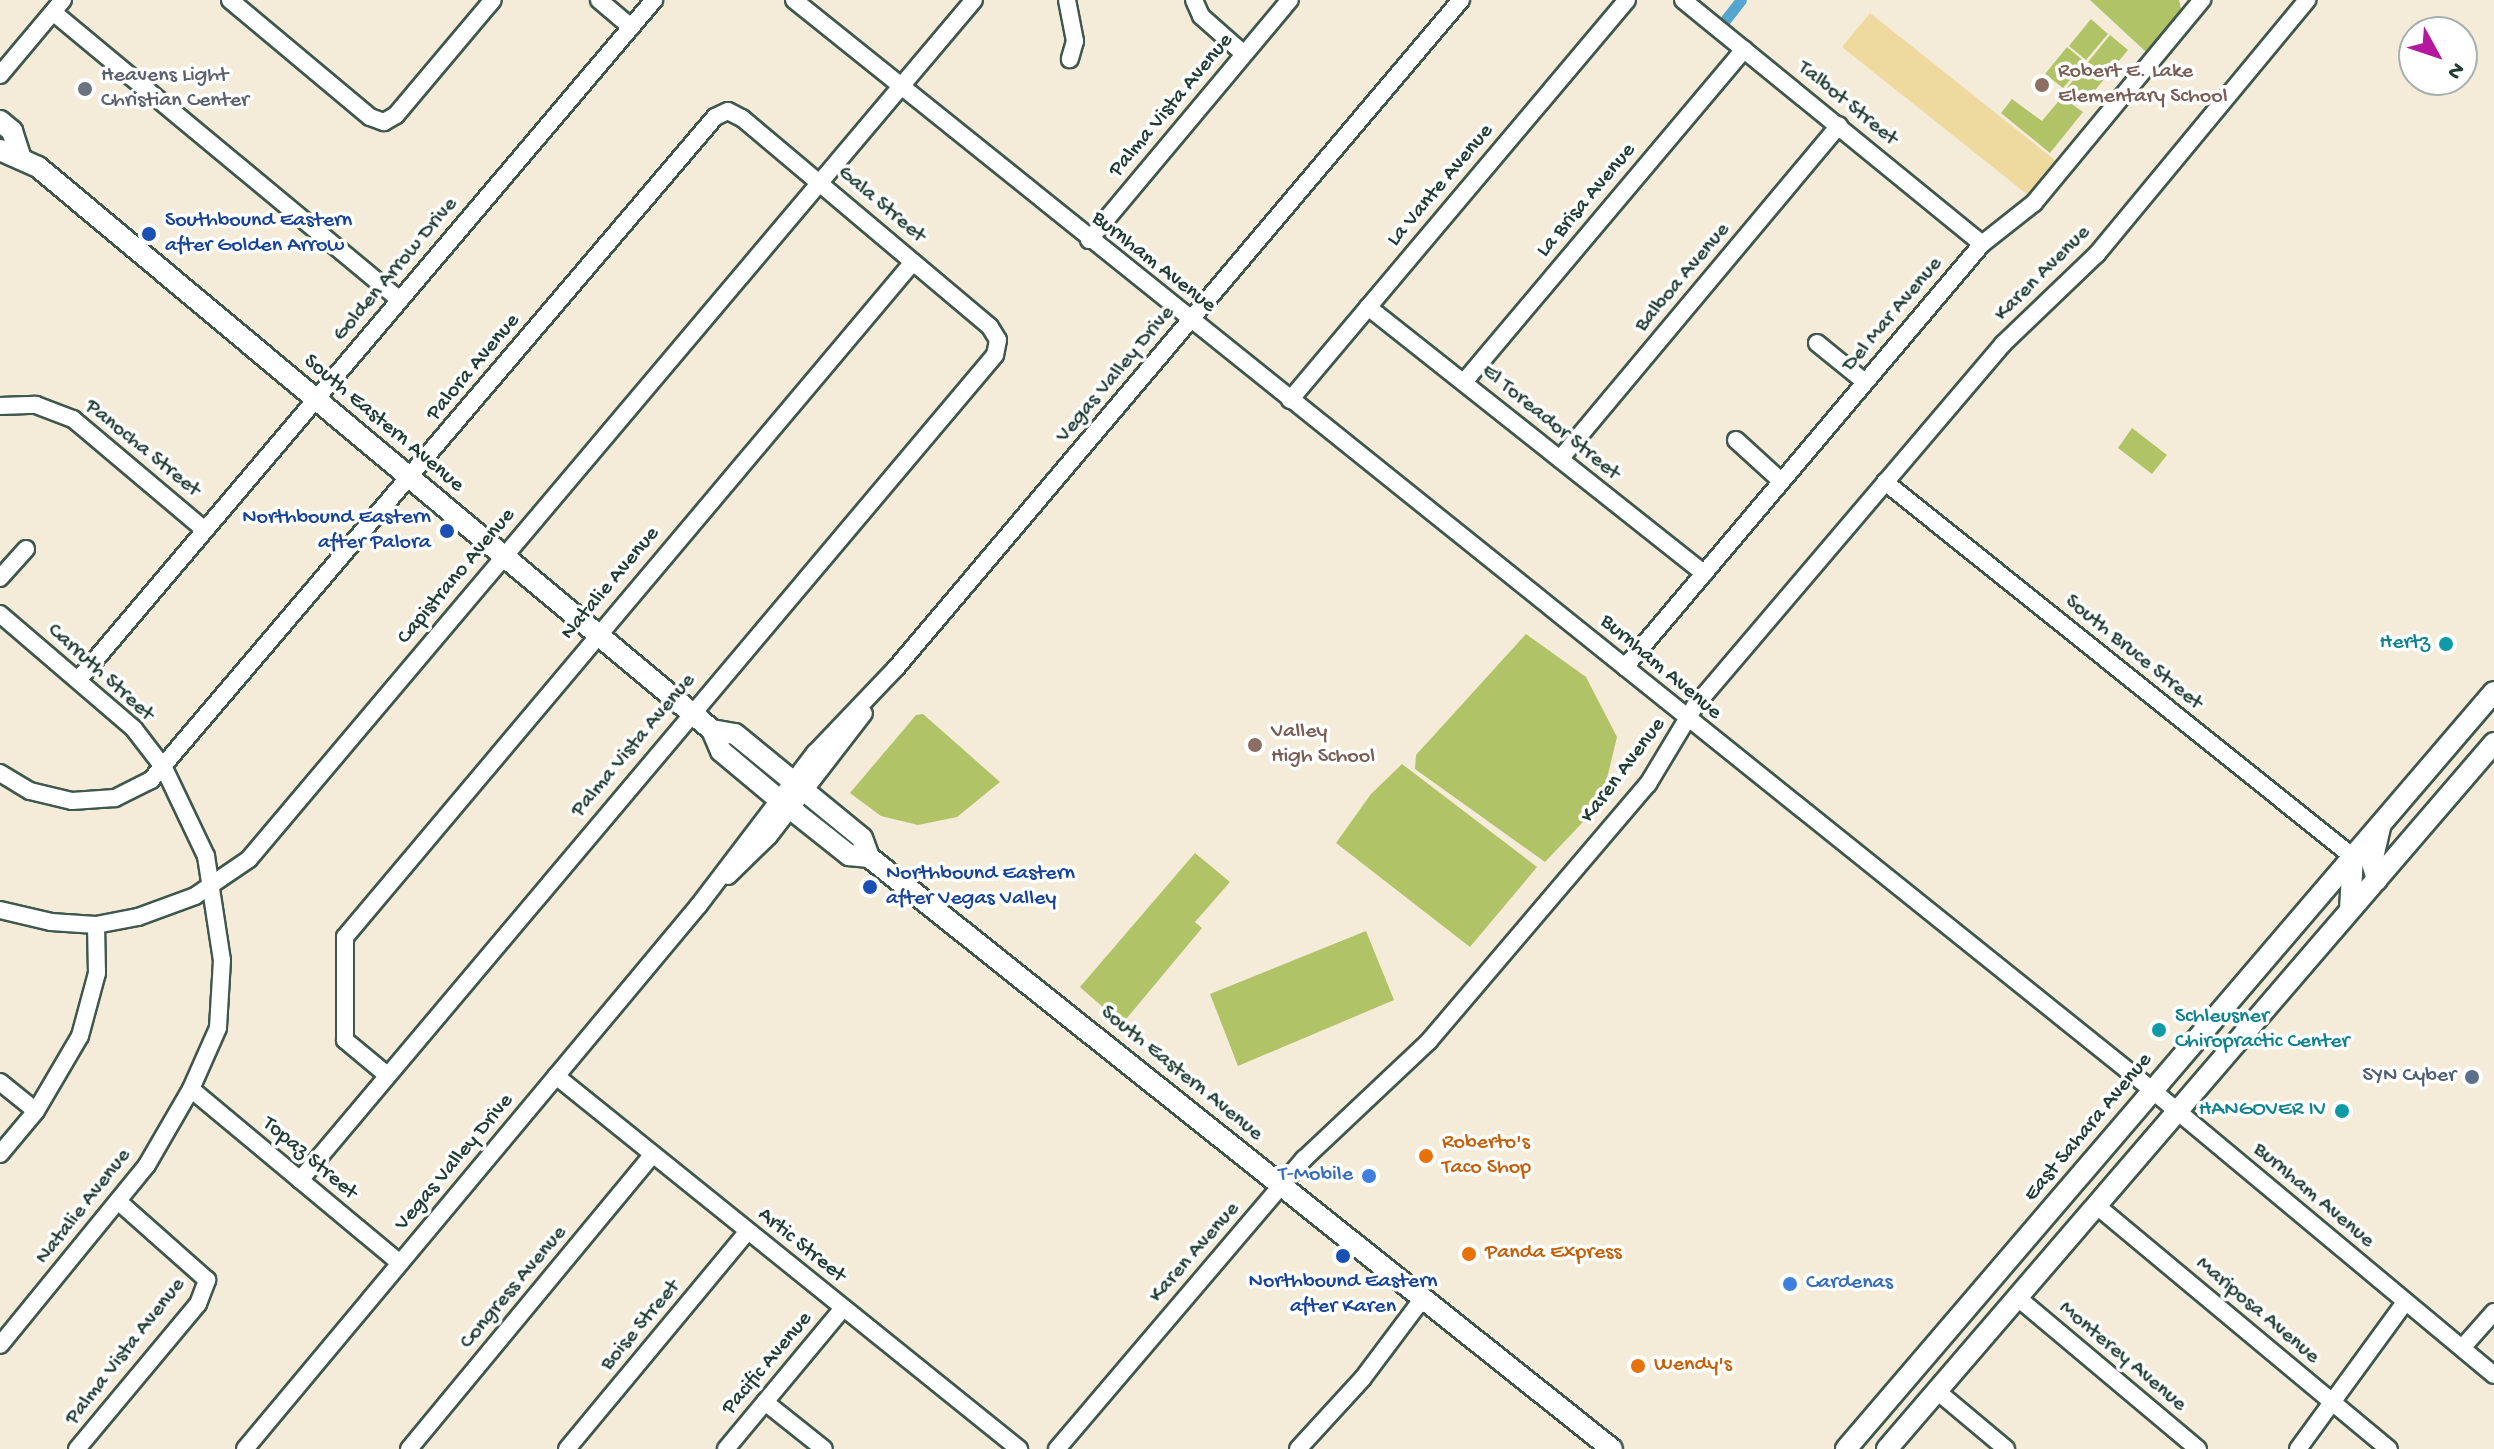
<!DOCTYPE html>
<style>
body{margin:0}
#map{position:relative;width:2494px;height:1449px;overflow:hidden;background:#f4ecd9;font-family:"Gochi Hand",sans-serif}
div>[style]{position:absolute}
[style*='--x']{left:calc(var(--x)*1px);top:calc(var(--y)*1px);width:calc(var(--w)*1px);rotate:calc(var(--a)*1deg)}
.green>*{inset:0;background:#b0c366}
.sand>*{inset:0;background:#eeda9e}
.canal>*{height:11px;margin:-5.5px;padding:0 5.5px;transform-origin:5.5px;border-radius:5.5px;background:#55a6cf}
.roads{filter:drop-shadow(2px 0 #3f574d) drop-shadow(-2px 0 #3f574d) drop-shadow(0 2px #3f574d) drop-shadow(0 -2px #3f574d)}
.minor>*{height:16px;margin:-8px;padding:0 8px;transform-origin:8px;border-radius:8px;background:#fff}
.major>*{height:20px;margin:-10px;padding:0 10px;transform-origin:10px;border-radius:10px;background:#fff}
.dots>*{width:22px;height:22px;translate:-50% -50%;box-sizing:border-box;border:4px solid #fff;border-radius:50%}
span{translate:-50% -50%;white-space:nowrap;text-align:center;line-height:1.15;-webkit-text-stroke:7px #fff;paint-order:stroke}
.education-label{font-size:22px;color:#785e54}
.left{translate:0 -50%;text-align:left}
.worship-label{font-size:22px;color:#5b616d}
.street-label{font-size:22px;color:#1f3d34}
.transit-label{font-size:22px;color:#164399}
.right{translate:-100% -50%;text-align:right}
.culture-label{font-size:22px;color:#0d838f}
.service-label{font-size:22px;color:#4e5e75}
.food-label{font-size:22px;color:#c56008}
.shop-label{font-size:22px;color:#366cbe}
.north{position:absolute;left:2398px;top:16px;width:80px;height:80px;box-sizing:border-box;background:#fff;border:2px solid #a5b1ae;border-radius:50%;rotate:130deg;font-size:22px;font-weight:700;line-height:32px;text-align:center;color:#1f3d34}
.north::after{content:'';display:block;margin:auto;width:28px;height:36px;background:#b5179e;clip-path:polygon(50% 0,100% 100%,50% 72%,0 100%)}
</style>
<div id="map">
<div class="green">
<div style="clip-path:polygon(2090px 0,2179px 0,2181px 9px,2146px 52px)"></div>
<div style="clip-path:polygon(2091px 19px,2108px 34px,2086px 60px,2069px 46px)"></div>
<div style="clip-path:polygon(2110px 35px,2128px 50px,2106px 76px,2088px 62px)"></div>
<div style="clip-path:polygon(2067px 47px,2085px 62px,2063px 88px,2045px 74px)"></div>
<div style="clip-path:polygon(2087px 64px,2105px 78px,2083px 105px,2065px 90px)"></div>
<div style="clip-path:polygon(2062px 97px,2083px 112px,2050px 153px,2001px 113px,2012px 99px,2042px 121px)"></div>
<div style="clip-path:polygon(2132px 428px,2167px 455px,2152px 474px,2118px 448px)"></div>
<div style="clip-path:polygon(1526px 634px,1586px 677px,1617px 737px,1601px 803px,1545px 862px,1415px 769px,1416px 755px)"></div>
<div style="clip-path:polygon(923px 714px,1000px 782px,957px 817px,918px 825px,881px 816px,850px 793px,916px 715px)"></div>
<div style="clip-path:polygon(1402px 764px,1537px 867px,1470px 947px,1336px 843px,1371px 794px)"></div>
<div style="clip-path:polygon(1195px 853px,1230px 882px,1195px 922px,1202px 928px,1122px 1024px,1080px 987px)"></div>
<div style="clip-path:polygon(1366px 931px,1394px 1000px,1238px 1066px,1210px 994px)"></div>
</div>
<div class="sand">
<div style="clip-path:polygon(1870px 13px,2056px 161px,2028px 195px,1842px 47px)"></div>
</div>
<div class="canal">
<div style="--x:1726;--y:19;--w:24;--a:-52"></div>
</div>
<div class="roads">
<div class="minor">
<div style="--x:230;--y:0;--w:182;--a:39.9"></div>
<div style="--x:370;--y:117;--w:15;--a:20"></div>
<div style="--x:384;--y:122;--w:14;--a:-30"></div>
<div style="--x:396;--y:115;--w:150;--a:-49.9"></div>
<div style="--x:599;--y:0;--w:42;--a:40.2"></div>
<div style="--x:794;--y:0;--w:1741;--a:38.75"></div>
<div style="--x:2152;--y:1090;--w:445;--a:39.8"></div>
<div style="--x:1067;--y:0;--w:42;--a:79"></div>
<div style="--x:1075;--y:41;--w:19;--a:106"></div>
<div style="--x:1194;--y:0;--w:17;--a:66"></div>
<div style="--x:1201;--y:16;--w:57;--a:41.5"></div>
<div style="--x:1683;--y:0;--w:386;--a:39.2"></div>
<div style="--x:53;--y:12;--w:451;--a:39.7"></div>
<div style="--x:0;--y:75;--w:98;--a:-50"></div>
<div style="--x:1089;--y:240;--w:313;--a:-50.1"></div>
<div style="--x:1368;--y:307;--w:429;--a:38.4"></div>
<div style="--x:1817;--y:343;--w:62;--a:39.1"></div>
<div style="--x:1464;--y:382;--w:435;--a:-49.9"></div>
<div style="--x:1290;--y:400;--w:523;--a:-49.89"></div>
<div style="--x:0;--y:406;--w:36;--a:-2"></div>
<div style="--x:36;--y:405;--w:40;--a:21"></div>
<div style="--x:73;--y:419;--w:172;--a:40.1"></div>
<div style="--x:1736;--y:440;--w:61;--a:42.3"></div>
<div style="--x:1560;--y:459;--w:435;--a:-50.1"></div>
<div style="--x:1885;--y:482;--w:600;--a:38.7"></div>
<div style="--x:0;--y:578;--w:39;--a:-48"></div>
<div style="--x:0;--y:614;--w:177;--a:40.6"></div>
<div style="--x:134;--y:729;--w:49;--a:52.4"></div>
<div style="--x:164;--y:768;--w:98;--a:64.5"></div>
<div style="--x:206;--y:856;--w:105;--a:81.3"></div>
<div style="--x:222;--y:960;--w:68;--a:93.4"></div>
<div style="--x:218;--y:1028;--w:67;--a:113.9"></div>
<div style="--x:191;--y:1089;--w:88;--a:120.1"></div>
<div style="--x:147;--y:1165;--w:232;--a:129.2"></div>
<div style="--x:1625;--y:667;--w:554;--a:-49.84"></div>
<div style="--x:1982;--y:244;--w:66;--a:-38.3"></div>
<div style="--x:2034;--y:203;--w:264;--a:-50.4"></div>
<div style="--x:79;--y:679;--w:890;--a:-49.74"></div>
<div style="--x:0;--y:773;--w:35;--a:31"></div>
<div style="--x:30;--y:791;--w:43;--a:13.4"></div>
<div style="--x:72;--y:801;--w:43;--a:-4"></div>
<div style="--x:115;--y:798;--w:40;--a:-26.6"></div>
<div style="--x:151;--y:780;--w:870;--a:-49.61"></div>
<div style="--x:715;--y:117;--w:14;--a:-25"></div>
<div style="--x:728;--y:111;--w:16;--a:27"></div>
<div style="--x:742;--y:118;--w:324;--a:40.1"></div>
<div style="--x:990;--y:327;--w:15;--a:58"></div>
<div style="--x:998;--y:340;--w:15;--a:101"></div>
<div style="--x:995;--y:355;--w:1079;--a:130.11"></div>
<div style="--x:728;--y:876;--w:57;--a:-44.3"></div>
<div style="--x:769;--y:836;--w:155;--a:-52.3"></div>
<div style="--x:0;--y:910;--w:52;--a:13.2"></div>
<div style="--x:51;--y:922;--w:45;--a:3.8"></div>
<div style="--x:96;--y:925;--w:43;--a:-10.8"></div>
<div style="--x:138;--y:917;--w:61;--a:-20.2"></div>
<div style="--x:195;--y:896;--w:65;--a:-34.4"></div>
<div style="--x:249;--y:859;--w:1124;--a:-49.84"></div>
<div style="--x:387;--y:1075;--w:55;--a:-140.2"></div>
<div style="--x:345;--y:1040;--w:103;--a:-90"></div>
<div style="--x:345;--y:937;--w:882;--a:-49.92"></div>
<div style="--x:556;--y:1076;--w:595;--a:38.86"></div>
<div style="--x:0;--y:1082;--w:46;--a:38.9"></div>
<div style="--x:191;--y:1089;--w:272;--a:39.8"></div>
<div style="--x:0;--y:1154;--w:56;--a:-50.1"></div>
<div style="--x:36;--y:1111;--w:87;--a:-59.6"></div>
<div style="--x:80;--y:1036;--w:65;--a:-74.9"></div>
<div style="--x:97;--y:973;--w:48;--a:-91.2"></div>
<div style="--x:2097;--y:1206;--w:380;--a:39.8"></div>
<div style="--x:2018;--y:1298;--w:235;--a:40"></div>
<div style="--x:2462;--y:1348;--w:48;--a:-48.4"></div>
<div style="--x:1937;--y:1391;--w:90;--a:40"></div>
<div style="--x:765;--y:1402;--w:75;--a:38.5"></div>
<div style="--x:77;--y:1449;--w:189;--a:-50.2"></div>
<div style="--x:198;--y:1304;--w:26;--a:-69"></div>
<div style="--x:207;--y:1280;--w:118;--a:-138.4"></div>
<div style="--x:245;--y:1449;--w:709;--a:-50.15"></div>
<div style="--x:699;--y:905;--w:191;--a:-52.7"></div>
<div style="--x:815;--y:753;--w:117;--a:-46.4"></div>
<div style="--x:896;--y:668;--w:875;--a:-49.78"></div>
<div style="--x:409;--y:1449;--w:381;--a:-50.4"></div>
<div style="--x:567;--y:1449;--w:283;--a:-50.3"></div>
<div style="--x:726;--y:1449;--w:183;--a:-50.3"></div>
<div style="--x:1057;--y:1449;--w:381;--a:-49.6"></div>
<div style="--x:1304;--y:1159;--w:172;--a:-43.3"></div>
<div style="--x:1429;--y:1041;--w:338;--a:-49.6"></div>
<div style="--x:1648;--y:784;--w:91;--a:-58.9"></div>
<div style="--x:1695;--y:706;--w:475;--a:-49.6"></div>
<div style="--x:2003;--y:344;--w:130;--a:-43.8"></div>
<div style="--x:2097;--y:254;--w:330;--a:-50.4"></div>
<div style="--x:1298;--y:1449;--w:96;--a:-47.5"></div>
<div style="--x:1363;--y:1378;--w:100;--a:-53.1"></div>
<div style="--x:2298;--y:1449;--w:182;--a:-53.9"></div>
</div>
<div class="major">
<div style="--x:0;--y:121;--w:16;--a:40"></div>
<div style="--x:12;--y:131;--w:28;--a:72"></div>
<div style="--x:0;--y:150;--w:42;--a:24.1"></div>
<div style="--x:38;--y:167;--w:878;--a:39.87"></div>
<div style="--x:712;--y:730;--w:23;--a:67"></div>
<div style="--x:721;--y:751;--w:73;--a:40"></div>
<div style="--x:777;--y:798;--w:92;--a:38.4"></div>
<div style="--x:849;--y:855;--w:20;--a:6"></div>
<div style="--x:712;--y:730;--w:23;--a:10"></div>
<div style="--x:735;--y:734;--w:164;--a:39.3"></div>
<div style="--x:862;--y:838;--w:20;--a:70"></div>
<div style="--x:869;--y:857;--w:950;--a:38.55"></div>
<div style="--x:2377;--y:880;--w:19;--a:-106"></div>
<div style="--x:2372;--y:862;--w:37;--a:-77"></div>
<div style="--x:2350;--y:910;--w:53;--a:-86.8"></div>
<div style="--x:1846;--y:1449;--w:996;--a:-49.44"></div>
<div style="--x:1887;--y:1449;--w:931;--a:-49.31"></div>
</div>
</div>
<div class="dots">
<div style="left:2042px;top:85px;background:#8d6e63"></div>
<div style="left:85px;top:89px;background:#6b7280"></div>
<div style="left:149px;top:234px;background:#1a4fb4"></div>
<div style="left:447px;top:531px;background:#1a4fb4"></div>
<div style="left:2446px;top:644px;background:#0f9aa8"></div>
<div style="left:1255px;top:745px;background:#8d6e63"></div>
<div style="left:870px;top:887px;background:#1a4fb4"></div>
<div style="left:2159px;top:1030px;background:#0f9aa8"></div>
<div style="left:2472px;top:1077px;background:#5c6f8a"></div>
<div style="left:2342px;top:1111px;background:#0f9aa8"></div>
<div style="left:1426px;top:1156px;background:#e8710a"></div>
<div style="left:1369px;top:1176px;background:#3f7fe0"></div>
<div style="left:1469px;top:1254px;background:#e8710a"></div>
<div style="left:1343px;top:1256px;background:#1a4fb4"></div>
<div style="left:1790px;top:1284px;background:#3f7fe0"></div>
<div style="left:1638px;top:1366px;background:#e8710a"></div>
</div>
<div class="education-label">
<span class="left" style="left:2058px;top:85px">Robert E. Lake<br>Elementary School</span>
<span class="left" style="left:1271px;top:745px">Valley<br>High School</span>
</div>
<div class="worship-label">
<span class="left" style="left:101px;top:89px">Heavens Light<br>Christian Center</span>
</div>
<div class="street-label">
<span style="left:1847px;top:104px;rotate:39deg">Talbot Street</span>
<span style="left:1172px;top:106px;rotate:-50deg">Palma Vista Avenue</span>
<span style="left:1441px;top:186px;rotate:-50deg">La Vante Avenue</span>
<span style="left:1587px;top:201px;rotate:-50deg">La Brisa Avenue</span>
<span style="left:881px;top:205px;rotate:40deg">Gala Street</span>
<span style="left:1153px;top:263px;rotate:38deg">Burnham Avenue</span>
<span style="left:396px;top:270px;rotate:-50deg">Golden Arrow Drive</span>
<span style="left:2043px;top:274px;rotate:-45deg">Karen Avenue</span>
<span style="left:1683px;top:278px;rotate:-50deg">Balboa Avenue</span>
<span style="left:1893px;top:315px;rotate:-50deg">Del Mar Avenue</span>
<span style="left:474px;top:368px;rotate:-50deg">Palora Avenue</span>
<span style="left:1116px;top:375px;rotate:-50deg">Vegas Valley Drive</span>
<span style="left:1550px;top:423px;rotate:39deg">El Toreador Street</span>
<span style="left:383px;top:424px;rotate:40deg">South Eastern Avenue</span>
<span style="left:142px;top:449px;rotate:39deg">Panocha Street</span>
<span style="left:457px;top:577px;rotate:-50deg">Capistrano Avenue</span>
<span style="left:611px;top:584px;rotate:-50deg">Natalie Avenue</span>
<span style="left:2133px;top:653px;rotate:39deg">South Bruce Street</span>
<span style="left:1660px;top:668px;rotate:40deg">Burnham Avenue</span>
<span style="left:100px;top:673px;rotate:42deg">Carruth Street</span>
<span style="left:634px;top:746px;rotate:-50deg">Palma Vista Avenue</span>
<span style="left:1624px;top:771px;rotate:-53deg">Karen Avenue</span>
<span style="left:1181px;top:1074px;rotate:39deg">South Eastern Avenue</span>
<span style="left:2089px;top:1128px;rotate:-50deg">East Sahara Avenue</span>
<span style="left:309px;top:1159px;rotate:40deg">Topaz Street</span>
<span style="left:455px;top:1163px;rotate:-50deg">Vegas Valley Drive</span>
<span style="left:2313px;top:1196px;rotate:40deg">Burnham Avenue</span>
<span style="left:84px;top:1207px;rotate:-52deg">Natalie Avenue</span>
<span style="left:801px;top:1246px;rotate:39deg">Artic Street</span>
<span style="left:1195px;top:1253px;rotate:-49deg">Karen Avenue</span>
<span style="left:514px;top:1288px;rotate:-50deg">Congress Avenue</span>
<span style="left:2257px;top:1311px;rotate:40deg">Mariposa Avenue</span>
<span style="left:641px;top:1326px;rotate:-50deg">Boise Street</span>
<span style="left:126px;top:1352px;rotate:-52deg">Palma Vista Avenue</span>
<span style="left:2122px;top:1357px;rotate:40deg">Monterey Avenue</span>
<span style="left:768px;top:1364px;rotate:-50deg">Pacific Avenue</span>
</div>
<div class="transit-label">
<span class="left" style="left:165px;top:234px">Southbound Eastern<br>after Golden Arrow</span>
<span class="right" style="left:431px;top:531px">Northbound Eastern<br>after Palora</span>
<span class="left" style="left:886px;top:887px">Northbound Eastern<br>after Vegas Valley</span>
<span style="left:1343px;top:1295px">Northbound Eastern<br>after Karen</span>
</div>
<div class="culture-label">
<span class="right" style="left:2430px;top:644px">Hertz</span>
<span class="left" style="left:2175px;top:1030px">Schleusner<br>Chiropractic Center</span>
<span class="right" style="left:2326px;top:1111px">HANGOVER IV</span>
</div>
<div class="service-label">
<span class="right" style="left:2456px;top:1077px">SYN Cyber</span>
</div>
<div class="food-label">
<span class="left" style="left:1442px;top:1156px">Roberto's<br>Taco Shop</span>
<span class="left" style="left:1485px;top:1254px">Panda Express</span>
<span class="left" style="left:1654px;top:1366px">Wendy's</span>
</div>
<div class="shop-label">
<span class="right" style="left:1353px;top:1176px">T-Mobile</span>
<span class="left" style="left:1806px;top:1284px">Cardenas</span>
</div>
<div class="north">N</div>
</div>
